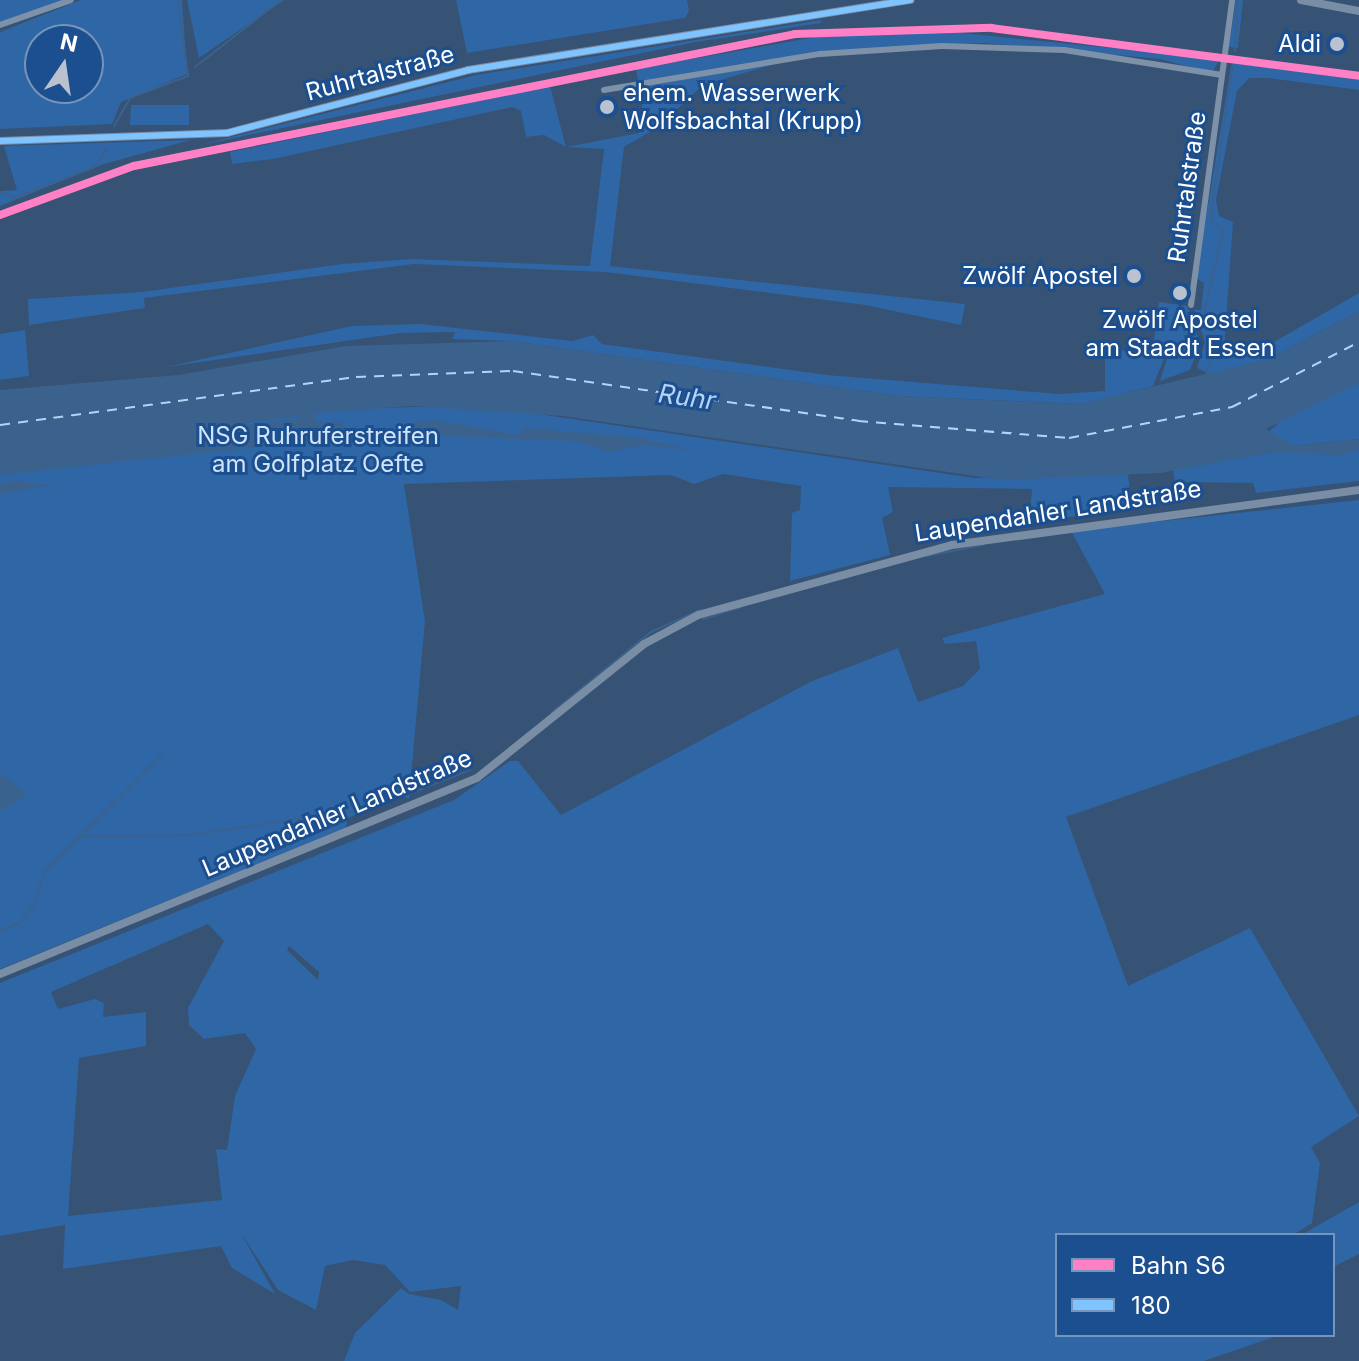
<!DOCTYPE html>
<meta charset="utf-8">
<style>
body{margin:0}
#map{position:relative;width:1359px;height:1361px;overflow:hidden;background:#365274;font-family:Inter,sans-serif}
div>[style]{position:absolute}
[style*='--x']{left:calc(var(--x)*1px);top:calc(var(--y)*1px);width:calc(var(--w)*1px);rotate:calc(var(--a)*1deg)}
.green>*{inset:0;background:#2f66a5}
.water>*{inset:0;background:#3b618d}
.stream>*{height:2px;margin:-1px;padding:0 1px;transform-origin:1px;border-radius:1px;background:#3b618d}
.ferry>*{height:2px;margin-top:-1px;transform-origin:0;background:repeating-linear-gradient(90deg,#b5d3f5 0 10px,transparent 0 18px)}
.minor>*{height:6px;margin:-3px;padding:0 3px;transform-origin:3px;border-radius:3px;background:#7d92a8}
.secondary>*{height:8px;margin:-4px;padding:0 4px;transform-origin:4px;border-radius:4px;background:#798da4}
.bus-1>*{height:6px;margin:-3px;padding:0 3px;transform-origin:3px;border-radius:3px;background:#80c4ff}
.rail-1>*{height:8px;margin:-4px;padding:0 4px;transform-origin:4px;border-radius:4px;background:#ff80c5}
.dots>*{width:22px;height:22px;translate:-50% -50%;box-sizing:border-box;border:4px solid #1b4f8f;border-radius:50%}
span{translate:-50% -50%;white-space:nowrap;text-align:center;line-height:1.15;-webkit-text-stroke:6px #1b4f8f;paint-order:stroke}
.poi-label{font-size:24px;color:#fff}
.right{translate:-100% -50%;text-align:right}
.left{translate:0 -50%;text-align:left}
.street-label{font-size:24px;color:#fff}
.park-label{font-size:24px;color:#cfe3fa}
.water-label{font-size:26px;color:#b5d3f5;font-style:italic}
.legend{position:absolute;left:1055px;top:1233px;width:280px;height:104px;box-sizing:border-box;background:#1b4f8f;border:2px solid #7695bc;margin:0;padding:10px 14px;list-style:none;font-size:24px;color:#fff}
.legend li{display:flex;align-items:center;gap:16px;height:40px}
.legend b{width:40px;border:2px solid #7695bc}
.north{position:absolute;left:24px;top:24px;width:80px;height:80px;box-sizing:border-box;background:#1b4f8f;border:2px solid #7695bc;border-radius:50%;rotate:13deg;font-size:22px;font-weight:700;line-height:32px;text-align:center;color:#fff}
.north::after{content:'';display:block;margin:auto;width:28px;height:36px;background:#b9c2ce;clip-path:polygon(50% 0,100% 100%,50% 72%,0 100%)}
</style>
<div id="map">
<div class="green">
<div style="clip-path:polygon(0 0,64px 0,0 23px)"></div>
<div style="clip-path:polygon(evenodd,81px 0,182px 0,187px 74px,121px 102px,112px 124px,0 129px,0 32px,81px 0,88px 40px,88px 88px,40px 88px,40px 40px,88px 40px)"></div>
<div style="clip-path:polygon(187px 0,284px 0,199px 58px)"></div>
<div style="clip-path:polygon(456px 0,687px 0,689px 11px,685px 18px,467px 53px)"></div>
<div style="clip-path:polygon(1236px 0,1243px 0,1238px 48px,1229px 47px)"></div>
<div style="clip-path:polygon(821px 20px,821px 23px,696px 42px,196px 146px,476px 75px)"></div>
<div style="clip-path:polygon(932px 30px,1220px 59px,1212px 73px,1160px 59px,985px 43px,820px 51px,703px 85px,658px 127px,624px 147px,610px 266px,965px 304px,961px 325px,865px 305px,606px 272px,414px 264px,144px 298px,145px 308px,29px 325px,28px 299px,142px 292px,342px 264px,412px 259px,590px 266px,604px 149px,566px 147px,544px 135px,526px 137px,521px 111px,512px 107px,273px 159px,232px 164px,230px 152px,550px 86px,566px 147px,639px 133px,645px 125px,636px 69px,821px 36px)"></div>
<div style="clip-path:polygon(1232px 61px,1359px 80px,1359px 90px,1268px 78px,1249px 78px,1237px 91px,1216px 200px,1219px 216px,1233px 222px,1224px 350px,1230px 357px,1267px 346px,1359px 293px,1359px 311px,1269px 359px,1210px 374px,1197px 368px,1205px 342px,1194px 310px,1201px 310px,1204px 283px,1196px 278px)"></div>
<div style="clip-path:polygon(131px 105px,189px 105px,189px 125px,130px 125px)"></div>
<div style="clip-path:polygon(191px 140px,104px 164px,0 206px,0 191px,17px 190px,4px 146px)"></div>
<div style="clip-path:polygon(1159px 302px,1187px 306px,1200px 343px,1190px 370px,1160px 381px,1170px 349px,1153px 348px)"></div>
<div style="clip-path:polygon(420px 324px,572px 341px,593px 335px,602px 344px,827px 375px,1060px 394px,1105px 391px,1105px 348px,1165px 356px,1153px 386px,1107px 398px,1140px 395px,1079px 404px,898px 396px,511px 341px,452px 339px,455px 332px,401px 333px,166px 367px,352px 326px)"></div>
<div style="clip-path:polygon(25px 330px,29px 376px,0 380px,0 334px)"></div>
<div style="clip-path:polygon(1359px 383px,1359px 439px,1294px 446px,1267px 433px,1289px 414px)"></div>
<div style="clip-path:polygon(477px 405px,974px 478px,1128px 474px,1132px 509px,1029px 522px,1032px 489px,888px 487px,893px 512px,882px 518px,890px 555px,790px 581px,792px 513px,800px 510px,801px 486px,723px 474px,694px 484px,671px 475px,404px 484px,425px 621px,409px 799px,402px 795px,348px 818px,346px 828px,0 969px,0 467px,211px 423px,315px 410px)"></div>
<div style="clip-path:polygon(1359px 450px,1359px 481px,1256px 493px,1253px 483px,1175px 482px,1173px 468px,1274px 452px)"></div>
<div style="clip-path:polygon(evenodd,1359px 500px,1359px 715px,1066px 817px,1128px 986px,1250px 928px,1359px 1116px,1311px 1147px,1320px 1163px,1312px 1223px,1293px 1235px,1057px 1235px,1057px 1335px,1279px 1335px,1204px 1361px,344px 1361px,355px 1333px,401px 1288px,409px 1294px,441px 1300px,458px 1310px,461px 1286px,410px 1292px,385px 1265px,353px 1260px,325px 1266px,316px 1310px,278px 1290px,241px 1233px,275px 1294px,232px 1268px,221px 1246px,63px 1269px,65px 1225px,0 1236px,0 983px,454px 800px,510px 761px,518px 761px,561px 815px,810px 682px,898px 648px,918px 702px,963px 686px,980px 669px,976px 641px,945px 644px,942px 638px,1105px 594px,1071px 531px,1359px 500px,208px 924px,224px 941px,188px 1008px,189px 1025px,204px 1039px,245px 1033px,256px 1049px,235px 1096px,227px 1150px,216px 1149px,222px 1200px,68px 1216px,79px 1058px,146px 1046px,146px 1012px,103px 1017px,104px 1003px,95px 999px,58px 1009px,51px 992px,208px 924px,1359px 500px,289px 946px,319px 972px,318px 980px,287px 950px,289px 946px)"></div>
<div style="clip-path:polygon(1359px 1202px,1359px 1254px,1333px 1267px,1333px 1235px,1301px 1235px)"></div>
</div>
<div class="water">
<div style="clip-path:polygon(evenodd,1359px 311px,1359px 383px,1266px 429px,1294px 446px,1359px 439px,1359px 450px,1339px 455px,1274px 452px,1161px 473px,1003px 480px,563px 416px,412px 406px,315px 413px,315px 422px,346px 423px,336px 438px,0 475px,0 390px,178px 375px,346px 346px,511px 341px,898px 396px,1079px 404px,1269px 359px,1359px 311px,300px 416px,298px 420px,219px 427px,258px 421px,300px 416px)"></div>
<div style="clip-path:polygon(433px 420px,518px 435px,526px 428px,641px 438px,690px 450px,643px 445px,608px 452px,577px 441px,412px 435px,411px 423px)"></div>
<div style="clip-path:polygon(22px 481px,35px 484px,56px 484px,0 494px,0 483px)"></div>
<div style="clip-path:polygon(0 774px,27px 794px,0 811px)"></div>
</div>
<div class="stream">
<div style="--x:1235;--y:51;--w:51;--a:-86.6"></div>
<div style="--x:195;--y:67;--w:109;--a:-37.9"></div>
<div style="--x:114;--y:126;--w:32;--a:-60"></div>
<div style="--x:130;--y:98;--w:62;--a:-20.8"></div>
<div style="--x:188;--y:76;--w:77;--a:-97.5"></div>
<div style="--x:0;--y:192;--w:15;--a:23"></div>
<div style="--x:14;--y:198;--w:85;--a:-20.8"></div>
<div style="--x:93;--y:168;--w:24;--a:-54"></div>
<div style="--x:1206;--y:374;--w:36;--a:-72"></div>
<div style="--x:1217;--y:340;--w:30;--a:-116"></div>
<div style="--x:1204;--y:313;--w:86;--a:-76.6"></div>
<div style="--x:1224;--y:229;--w:16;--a:-150"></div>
<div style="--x:1210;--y:221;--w:161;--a:-81.8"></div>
<div style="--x:927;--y:556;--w:57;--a:-11.1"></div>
<div style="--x:703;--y:619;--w:39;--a:-17"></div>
<div style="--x:551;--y:713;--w:129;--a:-39"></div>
<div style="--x:651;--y:632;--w:54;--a:-24.2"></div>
<div style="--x:414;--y:792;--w:60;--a:-21.4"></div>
<div style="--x:75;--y:837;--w:114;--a:-1"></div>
<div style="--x:189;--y:835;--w:167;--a:-8.3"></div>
<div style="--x:354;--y:811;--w:58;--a:-21.3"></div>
<div style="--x:0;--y:930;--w:19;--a:-18"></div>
<div style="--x:18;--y:924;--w:23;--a:-49"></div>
<div style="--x:33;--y:907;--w:38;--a:-72"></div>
<div style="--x:45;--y:871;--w:166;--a:-44.8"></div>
</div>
<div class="ferry">
<div style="--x:0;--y:425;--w:359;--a:-7.7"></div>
<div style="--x:356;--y:377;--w:157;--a:-2.2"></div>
<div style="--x:513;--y:371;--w:349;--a:8.2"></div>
<div style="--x:858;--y:421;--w:212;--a:4.6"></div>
<div style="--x:1069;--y:438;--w:166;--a:-10.8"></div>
<div style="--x:1232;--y:407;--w:143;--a:-27.1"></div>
</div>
<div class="minor">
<div style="--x:0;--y:25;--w:75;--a:-19.4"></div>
<div style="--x:604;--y:90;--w:219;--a:-9.5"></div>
<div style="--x:820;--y:54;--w:122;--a:-3.8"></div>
<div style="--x:942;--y:46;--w:122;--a:1.9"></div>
<div style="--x:1064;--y:50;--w:160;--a:9"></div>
<div style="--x:1191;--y:305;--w:308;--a:-82.3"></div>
</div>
<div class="secondary">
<div style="--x:1301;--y:0;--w:59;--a:10.7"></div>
<div style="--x:0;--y:141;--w:227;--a:-2"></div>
<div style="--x:227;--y:133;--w:249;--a:-14.6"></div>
<div style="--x:468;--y:70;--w:448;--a:-9"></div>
<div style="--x:0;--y:974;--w:516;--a:-22.34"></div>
<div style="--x:477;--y:778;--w:214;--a:-38.7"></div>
<div style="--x:644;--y:644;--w:61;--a:-28.2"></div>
<div style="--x:698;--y:615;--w:263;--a:-15.4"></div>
<div style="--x:952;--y:545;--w:411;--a:-7.7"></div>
</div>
<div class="bus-1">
<div style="--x:0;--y:141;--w:227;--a:-2"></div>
<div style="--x:227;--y:133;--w:249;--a:-14.6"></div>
<div style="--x:468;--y:70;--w:448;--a:-9"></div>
</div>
<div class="rail-1">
<div style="--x:0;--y:215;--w:143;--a:-20.1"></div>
<div style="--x:134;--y:166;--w:674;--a:-11.29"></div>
<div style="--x:795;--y:34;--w:196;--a:-1.8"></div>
<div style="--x:991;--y:28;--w:371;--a:7.4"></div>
</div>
<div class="dots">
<div style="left:1337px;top:44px;background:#b9c2ce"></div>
<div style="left:607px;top:107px;background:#b9c2ce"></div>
<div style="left:1134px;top:276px;background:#b9c2ce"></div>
<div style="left:1180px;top:293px;background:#b9c2ce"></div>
</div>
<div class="poi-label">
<span class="right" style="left:1321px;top:44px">Aldi</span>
<span class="left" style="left:623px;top:107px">ehem. Wasserwerk<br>Wolfsbachtal (Krupp)</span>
<span class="right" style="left:1118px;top:276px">Zwölf Apostel</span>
<span style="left:1180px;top:334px">Zwölf Apostel<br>am Staadt Essen</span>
</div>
<div class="street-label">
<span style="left:380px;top:73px;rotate:-15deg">Ruhrtalstraße</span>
<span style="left:1187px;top:187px;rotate:-82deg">Ruhrtalstraße</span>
<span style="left:1058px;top:511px;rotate:-9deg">Laupendahler Landstraße</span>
<span style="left:337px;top:813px;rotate:-23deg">Laupendahler Landstraße</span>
</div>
<div class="park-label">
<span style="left:318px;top:450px">NSG Ruhruferstreifen<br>am Golfplatz Oefte</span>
</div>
<div class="water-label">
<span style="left:687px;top:397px;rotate:8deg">Ruhr</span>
</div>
<ul class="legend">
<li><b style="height:10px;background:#ff80c5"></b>Bahn S6</li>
<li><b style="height:10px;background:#80c4ff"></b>180</li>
</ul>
<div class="north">N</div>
</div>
